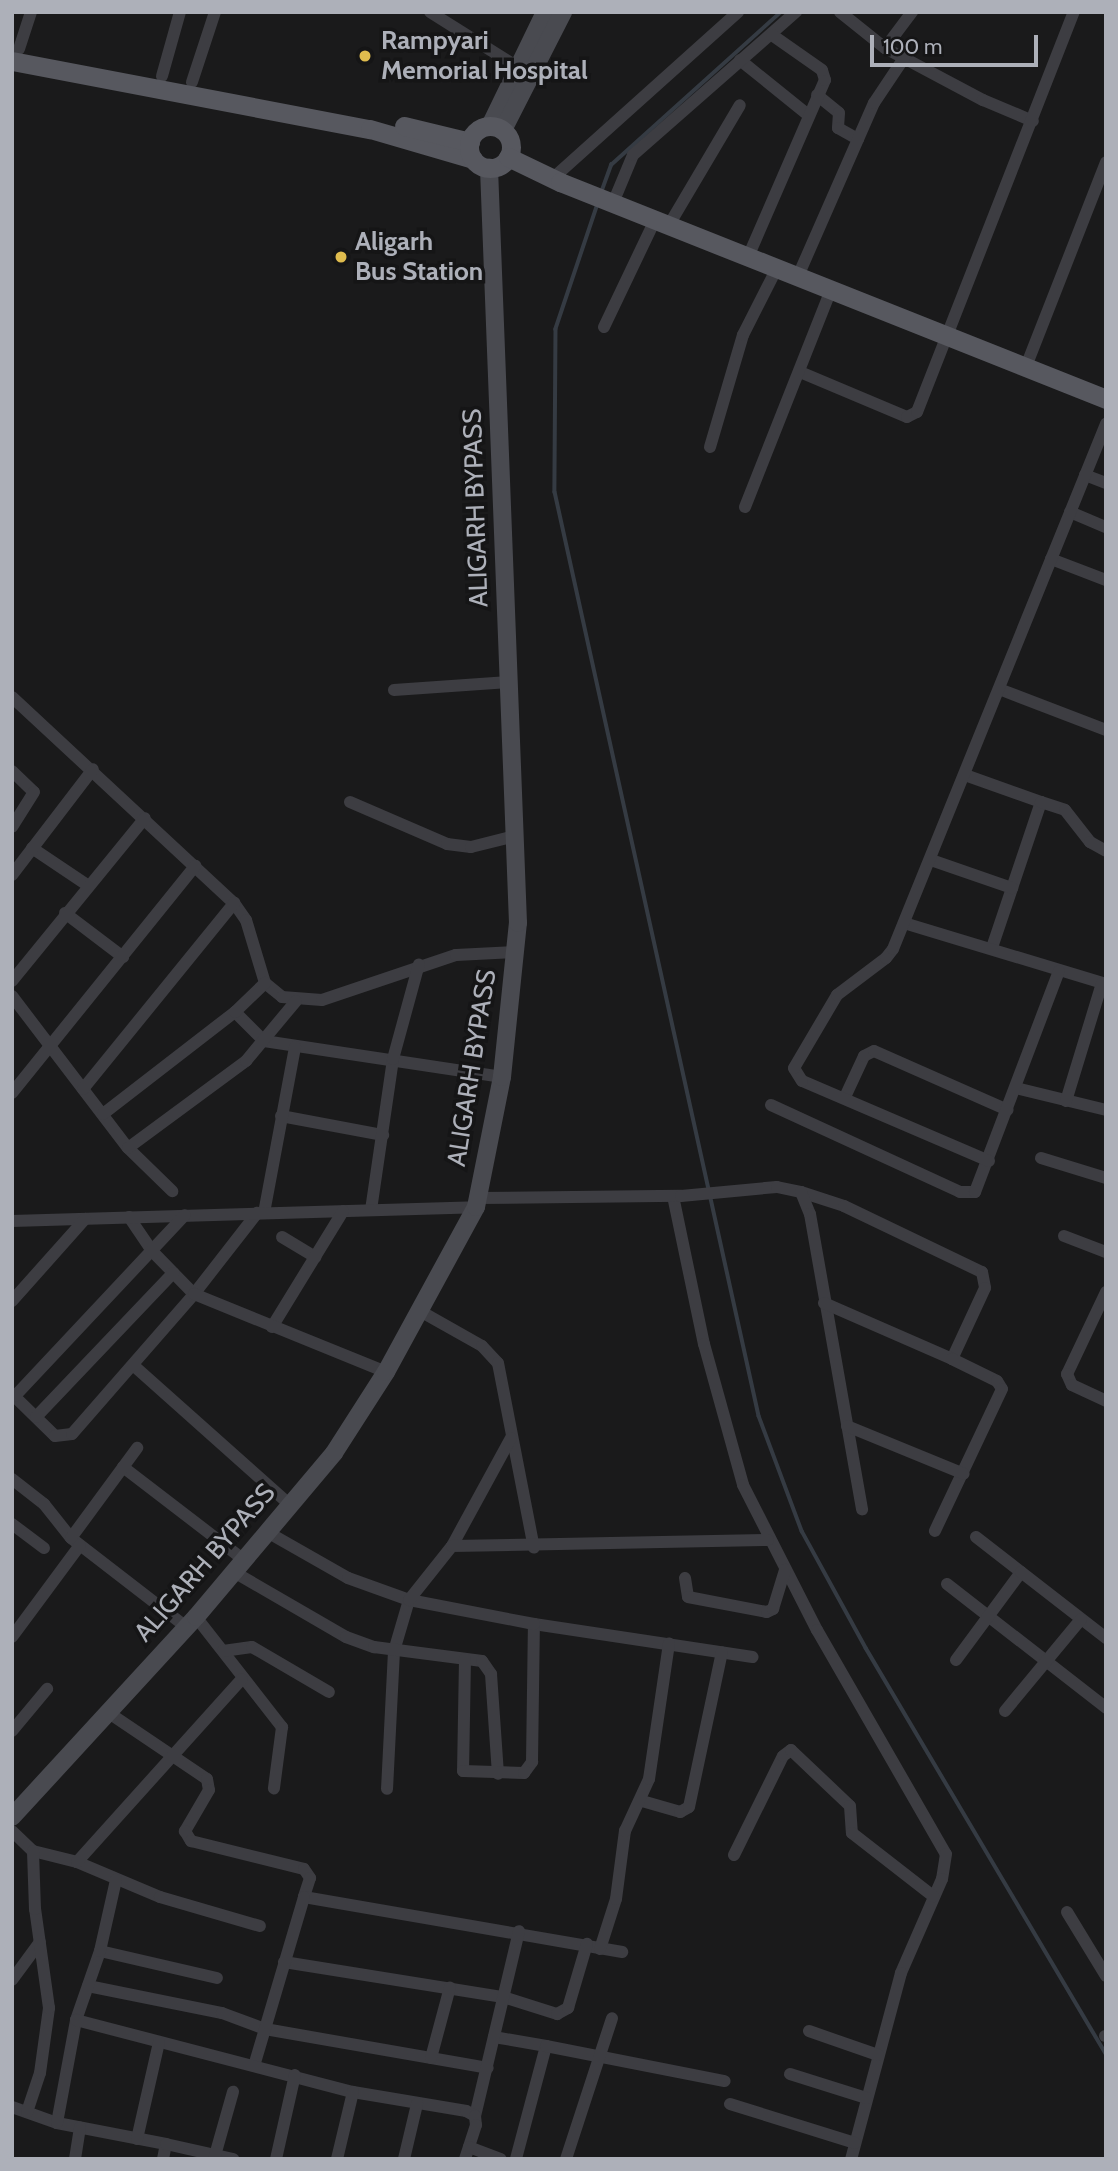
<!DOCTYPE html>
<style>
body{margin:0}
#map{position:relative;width:1118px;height:2171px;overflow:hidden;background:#1a1a1b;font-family:Cabin,sans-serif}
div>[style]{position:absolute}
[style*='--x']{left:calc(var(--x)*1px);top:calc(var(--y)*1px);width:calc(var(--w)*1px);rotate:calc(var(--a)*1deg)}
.stream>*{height:3.5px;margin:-1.75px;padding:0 1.75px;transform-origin:1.75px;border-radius:1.75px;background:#353b43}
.street>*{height:12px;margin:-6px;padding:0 6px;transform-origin:6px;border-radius:6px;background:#3d3d42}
.secondary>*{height:18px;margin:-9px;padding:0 9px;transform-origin:9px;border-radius:9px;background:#494a50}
.primary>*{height:19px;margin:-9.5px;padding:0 9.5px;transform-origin:9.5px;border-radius:9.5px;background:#57585f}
.primary>.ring{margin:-9.5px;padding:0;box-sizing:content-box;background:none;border:19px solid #57585f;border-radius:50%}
.dots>*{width:19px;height:19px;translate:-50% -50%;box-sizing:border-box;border:4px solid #151516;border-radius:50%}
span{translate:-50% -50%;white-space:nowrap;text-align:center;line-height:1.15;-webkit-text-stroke:7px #151516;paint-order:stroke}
.poi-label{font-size:26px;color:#adb0b9;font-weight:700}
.left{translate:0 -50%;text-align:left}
.street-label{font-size:26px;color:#adb0b9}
.frame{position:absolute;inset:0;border:14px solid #adb0b9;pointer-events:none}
.scale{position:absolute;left:870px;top:35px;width:168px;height:32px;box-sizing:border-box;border:4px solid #adb0b9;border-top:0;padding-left:9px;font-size:21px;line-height:24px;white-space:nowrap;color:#adb0b9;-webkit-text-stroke:5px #151516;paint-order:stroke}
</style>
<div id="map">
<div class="stream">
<div style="--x:602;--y:190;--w:27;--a:-70"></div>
<div style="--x:611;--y:165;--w:229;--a:-42"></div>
<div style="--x:598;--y:204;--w:132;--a:108.6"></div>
<div style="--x:556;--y:329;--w:163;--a:90.4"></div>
<div style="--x:555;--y:492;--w:946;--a:77.55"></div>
<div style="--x:759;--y:1416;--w:123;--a:69.5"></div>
<div style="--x:802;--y:1531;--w:133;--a:61.3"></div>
<div style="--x:866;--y:1648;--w:472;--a:59.4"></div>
</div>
<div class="street">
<div style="--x:430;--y:12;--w:105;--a:32.2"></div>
<div style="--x:840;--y:12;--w:58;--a:38.7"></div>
<div style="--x:885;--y:48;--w:111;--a:28"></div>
<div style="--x:983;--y:100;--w:54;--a:22.8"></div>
<div style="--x:885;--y:48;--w:45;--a:-53.1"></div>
<div style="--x:19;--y:49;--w:39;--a:-72"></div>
<div style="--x:740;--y:60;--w:86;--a:38.9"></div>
<div style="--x:162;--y:76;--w:66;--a:-74.3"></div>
<div style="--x:192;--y:82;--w:74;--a:-71.8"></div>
<div style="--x:817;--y:95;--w:28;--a:39"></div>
<div style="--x:839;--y:113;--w:15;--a:94"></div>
<div style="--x:838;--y:128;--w:23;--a:29"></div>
<div style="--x:552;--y:179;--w:250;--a:-41.9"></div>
<div style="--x:613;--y:203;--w:52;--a:-67.4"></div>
<div style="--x:633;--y:155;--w:217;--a:-41.3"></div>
<div style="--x:669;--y:225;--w:139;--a:-59.4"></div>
<div style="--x:748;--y:257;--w:193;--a:-66.5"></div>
<div style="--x:825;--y:80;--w:10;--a:-107"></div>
<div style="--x:822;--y:70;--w:61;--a:-145"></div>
<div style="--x:798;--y:276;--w:189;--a:-66.3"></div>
<div style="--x:874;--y:103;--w:54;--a:-56.3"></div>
<div style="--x:604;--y:327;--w:119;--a:-64.5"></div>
<div style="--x:1025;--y:369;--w:222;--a:-68.6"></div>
<div style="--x:800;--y:372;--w:116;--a:22.8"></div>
<div style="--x:907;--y:417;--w:11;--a:-27"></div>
<div style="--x:917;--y:412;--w:430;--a:-68.6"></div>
<div style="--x:710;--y:447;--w:117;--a:-73.6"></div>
<div style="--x:743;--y:335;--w:75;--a:-63.1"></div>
<div style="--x:1085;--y:475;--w:22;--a:21"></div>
<div style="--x:745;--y:507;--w:233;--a:-68.4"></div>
<div style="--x:1070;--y:512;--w:39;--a:23"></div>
<div style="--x:1051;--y:559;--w:59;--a:20.9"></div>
<div style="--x:999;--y:689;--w:115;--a:21"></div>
<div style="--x:394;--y:690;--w:115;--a:-4"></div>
<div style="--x:12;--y:697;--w:303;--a:42.9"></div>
<div style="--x:234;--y:903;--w:21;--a:55"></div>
<div style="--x:246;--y:920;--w:66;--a:73.2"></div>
<div style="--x:265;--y:983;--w:22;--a:39"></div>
<div style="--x:282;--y:997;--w:40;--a:4.3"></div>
<div style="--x:322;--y:1000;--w:141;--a:-18.6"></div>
<div style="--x:456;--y:955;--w:60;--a:-2.9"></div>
<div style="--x:12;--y:771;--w:30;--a:44"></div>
<div style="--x:34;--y:792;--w:41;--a:122.2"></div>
<div style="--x:965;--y:775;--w:81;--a:19.6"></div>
<div style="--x:1041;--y:802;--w:154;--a:108.6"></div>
<div style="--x:350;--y:802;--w:106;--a:23.4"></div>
<div style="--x:447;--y:844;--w:24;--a:7"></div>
<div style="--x:471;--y:847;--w:45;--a:-14"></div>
<div style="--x:1041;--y:802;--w:25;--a:18"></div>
<div style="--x:1065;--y:810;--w:41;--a:52"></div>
<div style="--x:1090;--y:842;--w:18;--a:29"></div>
<div style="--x:32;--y:848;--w:66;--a:33.9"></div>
<div style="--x:931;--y:860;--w:86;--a:19.1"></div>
<div style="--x:12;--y:875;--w:133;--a:-52.6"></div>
<div style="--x:65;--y:913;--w:73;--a:37.2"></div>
<div style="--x:904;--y:923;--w:211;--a:16.8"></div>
<div style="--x:12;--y:981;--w:210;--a:-50.8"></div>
<div style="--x:12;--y:996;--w:191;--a:52.7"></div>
<div style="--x:128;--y:1148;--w:62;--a:44.3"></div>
<div style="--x:235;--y:1012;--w:41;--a:45"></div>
<div style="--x:264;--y:1041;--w:241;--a:8.6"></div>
<div style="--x:1016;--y:1088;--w:93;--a:13.7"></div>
<div style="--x:83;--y:1089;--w:240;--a:-50.9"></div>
<div style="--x:12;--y:1093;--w:292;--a:-51.1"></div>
<div style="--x:845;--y:1097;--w:45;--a:-65.1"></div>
<div style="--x:864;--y:1056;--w:11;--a:-27"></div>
<div style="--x:874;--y:1051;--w:146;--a:23.8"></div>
<div style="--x:1066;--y:1101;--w:123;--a:-73"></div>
<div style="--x:771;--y:1105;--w:208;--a:24.7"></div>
<div style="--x:960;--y:1192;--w:15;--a:0"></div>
<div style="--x:975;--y:1192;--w:236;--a:-69.2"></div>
<div style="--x:103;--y:1114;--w:167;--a:-37.7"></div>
<div style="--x:235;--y:1012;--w:42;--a:-44"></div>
<div style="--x:281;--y:1116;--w:104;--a:10.6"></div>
<div style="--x:128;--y:1148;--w:147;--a:-36.4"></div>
<div style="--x:246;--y:1061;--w:78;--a:-50.2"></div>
<div style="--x:1041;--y:1158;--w:68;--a:17.1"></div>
<div style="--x:989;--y:1161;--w:203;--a:-156.8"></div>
<div style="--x:802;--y:1081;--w:15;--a:-122"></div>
<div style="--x:794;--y:1068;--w:85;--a:-59.5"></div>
<div style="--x:837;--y:995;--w:61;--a:-37.1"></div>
<div style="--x:886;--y:958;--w:11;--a:-52"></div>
<div style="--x:893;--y:949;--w:567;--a:-67.92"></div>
<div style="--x:801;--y:1192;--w:45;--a:18"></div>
<div style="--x:844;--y:1206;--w:153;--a:25.6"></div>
<div style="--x:982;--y:1272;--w:16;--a:79"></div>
<div style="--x:985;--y:1288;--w:78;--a:114.9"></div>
<div style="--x:673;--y:1196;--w:151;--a:78.2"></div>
<div style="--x:704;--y:1344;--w:146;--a:74.5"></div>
<div style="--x:743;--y:1485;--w:163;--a:63"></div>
<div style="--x:817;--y:1630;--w:258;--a:60.1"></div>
<div style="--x:946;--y:1854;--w:25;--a:99"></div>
<div style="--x:942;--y:1879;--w:103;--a:113.6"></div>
<div style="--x:901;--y:1973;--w:193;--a:105"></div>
<div style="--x:477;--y:1198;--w:204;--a:-0.6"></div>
<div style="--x:681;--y:1196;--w:96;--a:-5.4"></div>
<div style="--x:777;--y:1187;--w:25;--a:12"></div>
<div style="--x:801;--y:1192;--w:24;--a:68"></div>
<div style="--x:810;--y:1214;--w:300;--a:80"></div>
<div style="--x:371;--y:1210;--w:153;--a:-81.7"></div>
<div style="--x:393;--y:1059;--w:98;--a:-74.7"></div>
<div style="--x:264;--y:1213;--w:169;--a:-79.4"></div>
<div style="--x:129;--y:1217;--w:41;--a:55.9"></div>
<div style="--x:152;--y:1251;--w:60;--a:45.7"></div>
<div style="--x:194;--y:1294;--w:103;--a:-52.1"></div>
<div style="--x:12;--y:1221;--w:464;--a:-1.7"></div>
<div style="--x:1064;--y:1236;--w:45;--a:20.9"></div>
<div style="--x:282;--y:1237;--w:39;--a:31"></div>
<div style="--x:1106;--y:1292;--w:91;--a:115.4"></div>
<div style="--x:1067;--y:1374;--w:12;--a:66"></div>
<div style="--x:1072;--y:1385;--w:38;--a:25"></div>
<div style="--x:12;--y:1301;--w:110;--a:-48.3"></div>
<div style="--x:824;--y:1303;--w:140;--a:23.6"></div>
<div style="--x:952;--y:1359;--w:50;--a:26.1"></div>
<div style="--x:997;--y:1381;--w:9;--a:58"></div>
<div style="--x:1002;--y:1389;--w:157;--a:115.3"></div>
<div style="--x:420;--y:1311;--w:71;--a:29.4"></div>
<div style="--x:482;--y:1346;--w:23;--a:47"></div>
<div style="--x:498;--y:1363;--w:188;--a:79"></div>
<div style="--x:272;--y:1327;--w:136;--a:-58.5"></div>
<div style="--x:133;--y:1365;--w:212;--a:41.7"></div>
<div style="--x:12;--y:1394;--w:60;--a:44.3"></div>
<div style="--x:55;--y:1436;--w:17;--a:-7"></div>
<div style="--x:72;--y:1434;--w:186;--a:-48.9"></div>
<div style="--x:194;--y:1294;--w:207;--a:22.1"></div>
<div style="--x:15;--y:1396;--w:248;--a:-46.8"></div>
<div style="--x:36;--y:1417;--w:199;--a:-46.4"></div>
<div style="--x:847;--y:1426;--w:126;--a:22.3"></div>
<div style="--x:123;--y:1467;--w:153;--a:37.5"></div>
<div style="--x:12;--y:1479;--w:41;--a:38"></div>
<div style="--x:44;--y:1504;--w:43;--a:51.5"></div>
<div style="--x:71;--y:1538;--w:144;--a:37.7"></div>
<div style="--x:12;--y:1524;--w:40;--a:37"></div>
<div style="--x:269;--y:1533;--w:91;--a:29.7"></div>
<div style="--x:348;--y:1578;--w:65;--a:19.8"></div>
<div style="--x:409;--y:1600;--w:53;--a:106.4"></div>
<div style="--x:394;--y:1651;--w:138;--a:92.9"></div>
<div style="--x:976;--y:1537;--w:57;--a:37.9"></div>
<div style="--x:71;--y:1538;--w:112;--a:-53.7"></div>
<div style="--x:452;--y:1546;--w:123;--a:-61.4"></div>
<div style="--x:234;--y:1572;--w:129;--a:30.1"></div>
<div style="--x:346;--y:1637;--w:30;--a:20"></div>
<div style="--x:374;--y:1647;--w:109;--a:7.4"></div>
<div style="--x:482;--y:1661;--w:16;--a:55"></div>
<div style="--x:491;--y:1674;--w:100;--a:86"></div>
<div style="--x:685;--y:1578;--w:19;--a:81"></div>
<div style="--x:688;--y:1597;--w:80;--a:10.8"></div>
<div style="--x:767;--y:1612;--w:7;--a:-27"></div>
<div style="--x:773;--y:1609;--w:41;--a:-72.9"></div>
<div style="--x:947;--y:1584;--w:202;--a:37.9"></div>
<div style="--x:196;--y:1617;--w:140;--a:52"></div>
<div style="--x:282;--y:1727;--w:62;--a:97.5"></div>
<div style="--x:534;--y:1624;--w:221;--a:8.6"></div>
<div style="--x:12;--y:1637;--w:114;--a:-53.5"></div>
<div style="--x:223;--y:1651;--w:29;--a:-8"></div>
<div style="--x:252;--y:1647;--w:89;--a:30.3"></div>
<div style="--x:465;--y:1659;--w:112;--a:91"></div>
<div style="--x:463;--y:1771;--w:61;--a:1.9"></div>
<div style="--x:524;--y:1773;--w:14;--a:-54"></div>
<div style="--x:532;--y:1762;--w:138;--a:-89.2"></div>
<div style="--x:534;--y:1624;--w:127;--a:-169.1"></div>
<div style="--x:409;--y:1600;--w:69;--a:-51.5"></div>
<div style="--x:452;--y:1546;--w:316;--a:-1.1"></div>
<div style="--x:956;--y:1660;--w:109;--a:-53.5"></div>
<div style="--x:1021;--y:1572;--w:108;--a:37.8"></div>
<div style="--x:1005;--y:1711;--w:119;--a:-50.4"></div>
<div style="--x:109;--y:1713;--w:118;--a:34"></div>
<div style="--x:207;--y:1779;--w:11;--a:80"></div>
<div style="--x:209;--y:1790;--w:48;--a:120.3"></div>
<div style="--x:185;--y:1831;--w:12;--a:59"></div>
<div style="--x:191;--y:1841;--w:116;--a:13.9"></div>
<div style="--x:304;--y:1869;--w:11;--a:56"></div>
<div style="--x:310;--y:1878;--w:20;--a:108"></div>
<div style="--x:304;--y:1897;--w:323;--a:9.8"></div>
<div style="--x:12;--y:1731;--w:55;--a:-50.2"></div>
<div style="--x:642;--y:1801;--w:40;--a:16"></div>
<div style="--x:680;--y:1812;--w:10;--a:-29"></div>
<div style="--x:689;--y:1807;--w:158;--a:-78"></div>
<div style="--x:12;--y:1831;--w:29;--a:44"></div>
<div style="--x:33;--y:1851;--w:45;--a:14"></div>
<div style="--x:77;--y:1862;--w:90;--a:22.9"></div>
<div style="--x:160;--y:1897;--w:104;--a:16.2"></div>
<div style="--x:734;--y:1855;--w:110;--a:-63.7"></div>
<div style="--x:783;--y:1756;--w:10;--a:-37"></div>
<div style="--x:791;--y:1750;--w:81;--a:43.5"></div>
<div style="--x:850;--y:1806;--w:27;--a:86"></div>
<div style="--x:852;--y:1833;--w:103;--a:37.9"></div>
<div style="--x:77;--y:1862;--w:246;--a:-48"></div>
<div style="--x:1067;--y:1912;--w:75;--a:58.6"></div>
<div style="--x:600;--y:1949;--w:52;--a:-72.3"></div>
<div style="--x:616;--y:1899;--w:69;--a:-82.5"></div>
<div style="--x:625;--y:1831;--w:57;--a:-65.2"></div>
<div style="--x:649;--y:1779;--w:137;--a:-81.6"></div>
<div style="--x:100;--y:1951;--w:120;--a:13"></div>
<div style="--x:284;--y:1962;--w:222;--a:9.1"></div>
<div style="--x:503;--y:1997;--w:57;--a:17.5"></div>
<div style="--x:557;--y:2014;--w:13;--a:-29"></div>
<div style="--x:568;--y:2008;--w:67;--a:-73.5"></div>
<div style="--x:12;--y:1980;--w:47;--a:-53.6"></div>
<div style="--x:88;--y:1986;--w:137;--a:11.4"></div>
<div style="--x:222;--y:2013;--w:46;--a:20.4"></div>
<div style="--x:265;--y:2029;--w:226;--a:9.9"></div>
<div style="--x:76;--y:2020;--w:73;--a:-70.8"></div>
<div style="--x:100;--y:1951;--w:73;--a:-77.3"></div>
<div style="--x:809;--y:2031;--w:73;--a:19.2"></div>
<div style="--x:1105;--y:2036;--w:1;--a:0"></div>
<div style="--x:494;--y:2037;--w:53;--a:9.8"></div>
<div style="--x:546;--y:2046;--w:117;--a:104.9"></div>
<div style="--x:546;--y:2046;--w:182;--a:11.1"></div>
<div style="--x:431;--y:2058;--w:73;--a:-75"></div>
<div style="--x:254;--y:2066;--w:176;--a:-73.5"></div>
<div style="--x:790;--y:2074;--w:80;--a:17.5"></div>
<div style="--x:730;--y:2104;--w:131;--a:17.3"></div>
<div style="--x:12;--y:2107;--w:48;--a:19.6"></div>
<div style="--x:57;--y:2123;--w:111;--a:10.9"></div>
<div style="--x:27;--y:2112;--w:41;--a:-71.6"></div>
<div style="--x:40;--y:2073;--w:66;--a:-82.1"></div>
<div style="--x:49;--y:2008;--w:100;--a:-98"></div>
<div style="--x:35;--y:1909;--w:58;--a:-92"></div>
<div style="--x:475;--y:2116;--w:190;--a:-76.6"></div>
<div style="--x:57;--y:2123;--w:105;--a:-79.5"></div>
<div style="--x:76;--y:2020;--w:286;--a:14.6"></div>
<div style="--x:353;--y:2092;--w:115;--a:9.5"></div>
<div style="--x:466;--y:2111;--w:10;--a:29"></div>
<div style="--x:475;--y:2116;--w:9;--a:84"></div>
<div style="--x:476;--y:2125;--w:36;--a:108"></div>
<div style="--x:137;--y:2139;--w:99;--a:-77.2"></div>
<div style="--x:469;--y:2147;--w:34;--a:21"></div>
<div style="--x:75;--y:2159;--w:32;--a:-81"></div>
<div style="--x:163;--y:2159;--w:15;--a:-79"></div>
<div style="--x:166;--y:2144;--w:69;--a:12.6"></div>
<div style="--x:214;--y:2159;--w:70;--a:-74.2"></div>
<div style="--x:276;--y:2159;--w:86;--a:-77.3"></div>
<div style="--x:337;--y:2159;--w:69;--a:-76.6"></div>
<div style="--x:404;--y:2159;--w:57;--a:-76.7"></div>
<div style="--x:566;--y:2159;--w:148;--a:-71.9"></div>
</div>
<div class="secondary">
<div style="--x:490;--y:126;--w:127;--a:-64.2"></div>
<div style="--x:503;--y:130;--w:132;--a:-63"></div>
<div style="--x:12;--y:1817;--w:272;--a:-47.4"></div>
<div style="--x:196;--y:1617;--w:214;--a:-49.9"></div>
<div style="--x:334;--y:1453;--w:96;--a:-57.3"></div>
<div style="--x:386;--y:1372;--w:188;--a:-61.4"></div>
<div style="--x:476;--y:1207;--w:133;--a:-78.7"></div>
<div style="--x:502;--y:1077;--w:155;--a:-84.1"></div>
<div style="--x:518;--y:923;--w:756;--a:-92.2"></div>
</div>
<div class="primary">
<div style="--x:12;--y:61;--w:364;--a:10.8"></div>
<div style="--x:370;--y:129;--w:107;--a:16.2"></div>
<div style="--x:404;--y:126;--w:68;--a:13.6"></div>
<div class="ring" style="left:469px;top:126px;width:23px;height:23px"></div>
<div style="--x:508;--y:157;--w:58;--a:25.7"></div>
<div style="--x:560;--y:182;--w:588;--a:21.67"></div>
</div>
<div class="dots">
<div style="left:365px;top:56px;background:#dfbc4e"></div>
<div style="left:341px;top:257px;background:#dfbc4e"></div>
</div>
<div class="poi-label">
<span class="left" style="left:381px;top:56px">Rampyari<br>Memorial Hospital</span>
<span class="left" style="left:355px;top:257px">Aligarh<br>Bus Station</span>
</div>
<div class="street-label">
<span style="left:476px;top:508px;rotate:-92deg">ALIGARH BYPASS</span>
<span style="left:472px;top:1068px;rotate:-81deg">ALIGARH BYPASS</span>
<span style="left:205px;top:1563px;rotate:-49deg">ALIGARH BYPASS</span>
</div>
<div class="frame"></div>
<div class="scale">100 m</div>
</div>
